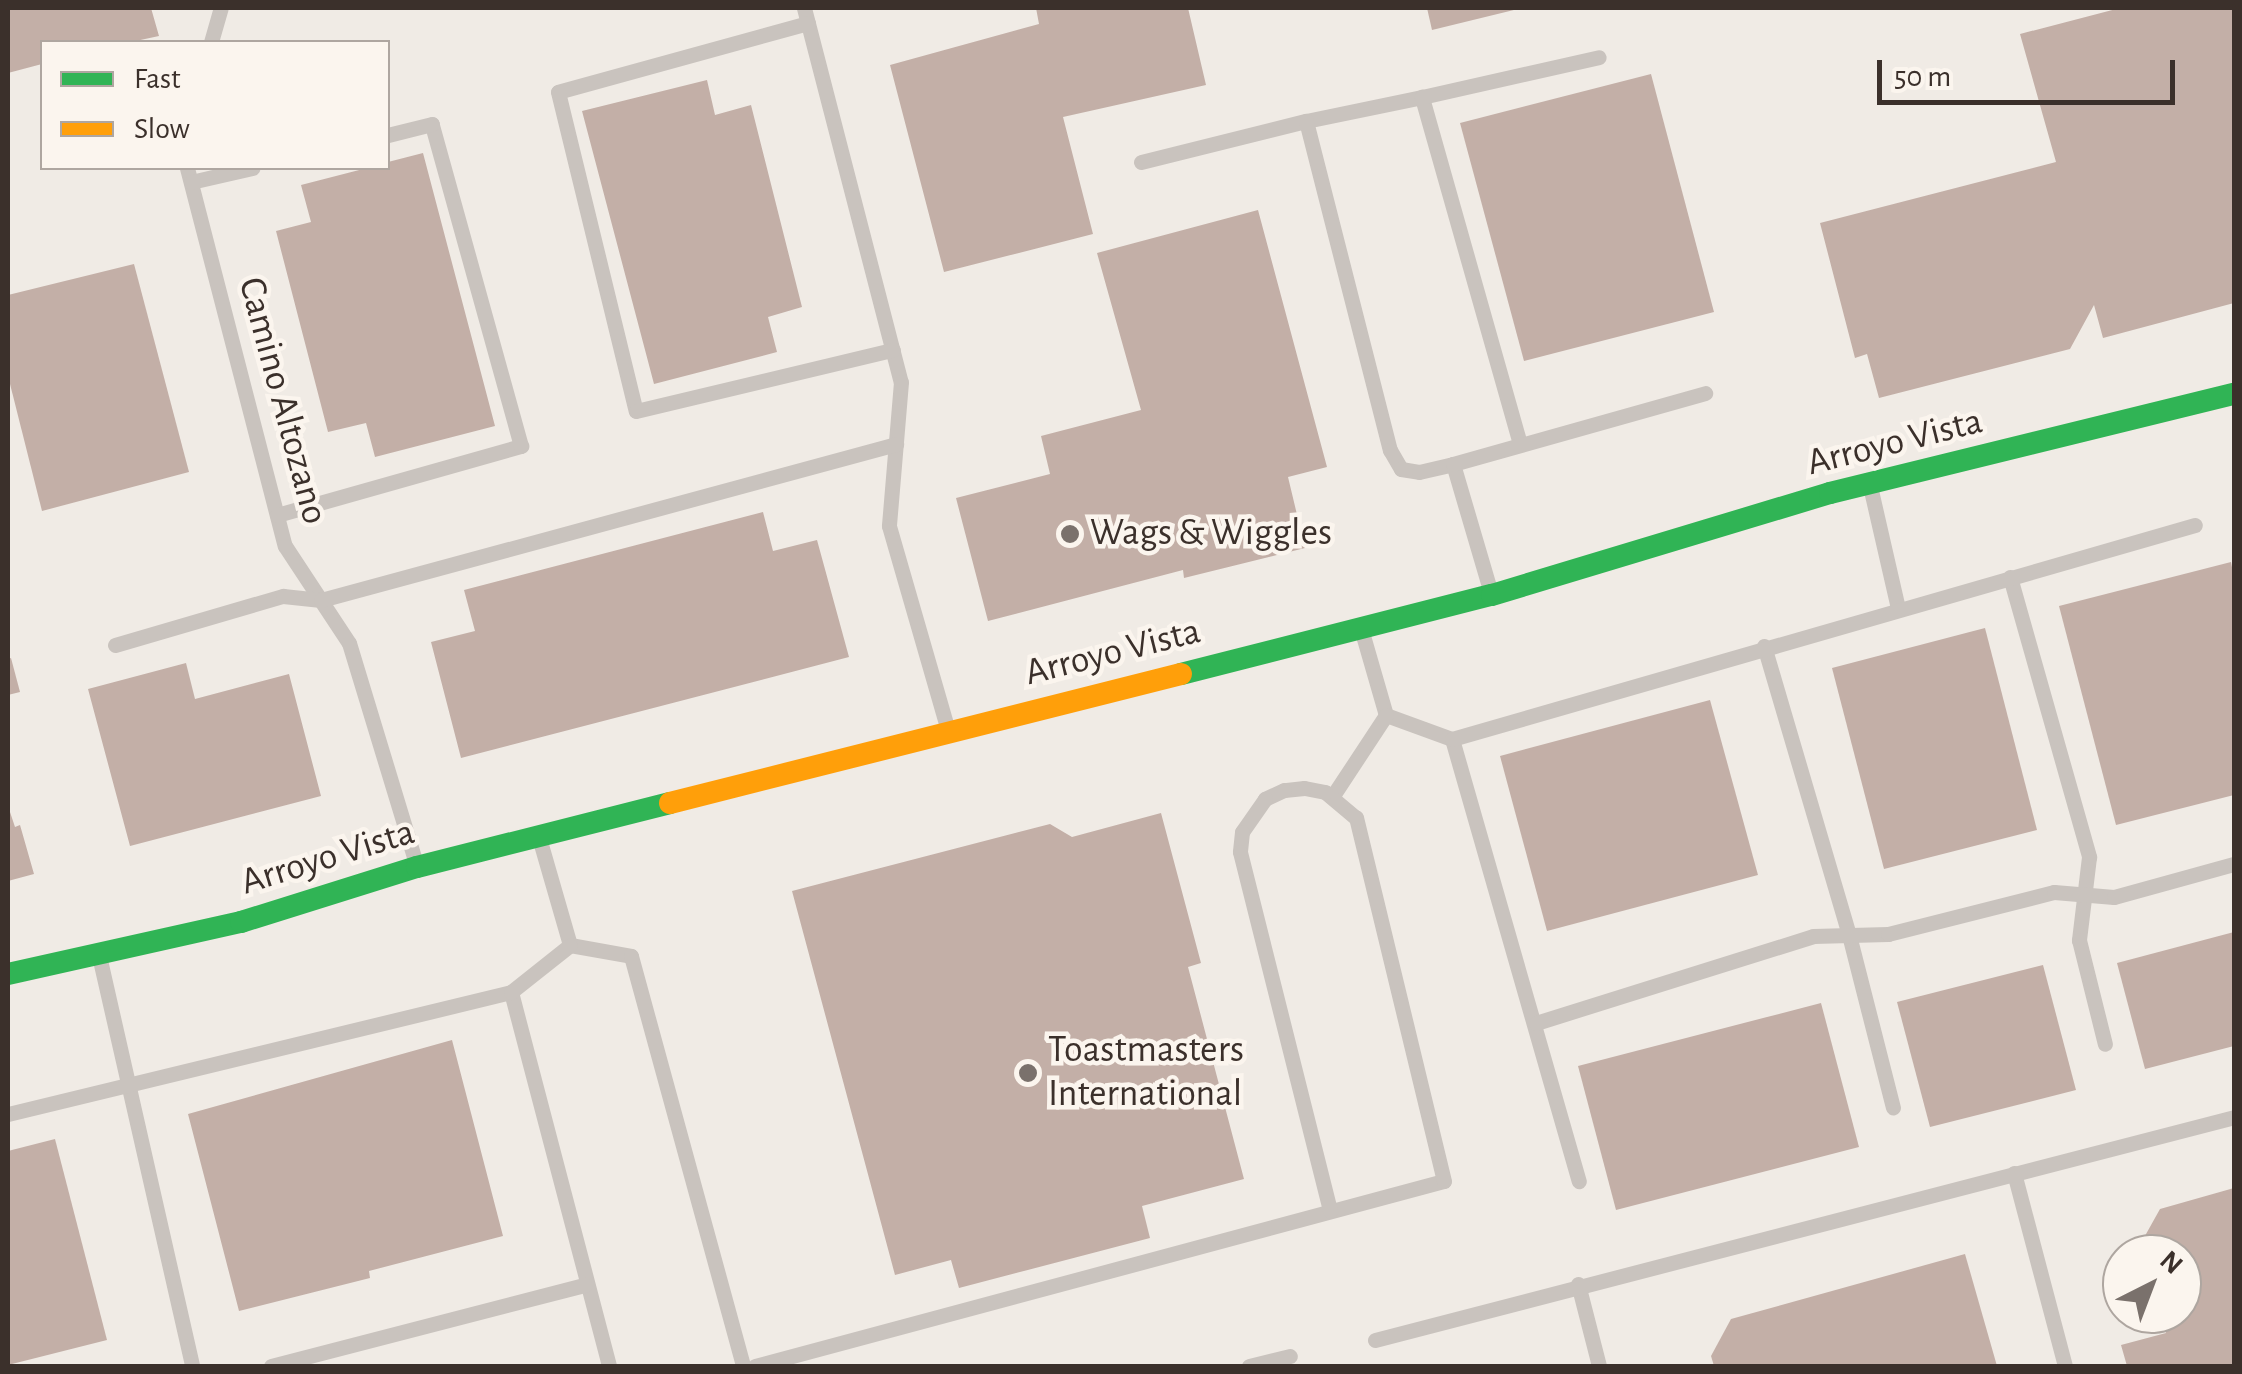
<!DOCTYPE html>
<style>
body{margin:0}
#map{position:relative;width:2242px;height:1374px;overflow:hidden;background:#f0ebe5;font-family:"Alegreya Sans",sans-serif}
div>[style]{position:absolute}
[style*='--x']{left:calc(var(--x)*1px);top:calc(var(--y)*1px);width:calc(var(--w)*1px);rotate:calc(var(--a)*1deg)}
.building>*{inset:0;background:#c3afa7}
.lane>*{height:15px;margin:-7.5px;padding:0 7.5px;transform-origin:7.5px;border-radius:7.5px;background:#c9c3be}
.fast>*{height:22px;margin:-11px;padding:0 11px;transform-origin:11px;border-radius:11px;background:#30b455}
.slow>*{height:22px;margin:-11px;padding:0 11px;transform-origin:11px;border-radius:11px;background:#ff9f0a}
.dots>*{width:28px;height:28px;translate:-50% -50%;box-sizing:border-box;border:5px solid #fbf5ee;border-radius:50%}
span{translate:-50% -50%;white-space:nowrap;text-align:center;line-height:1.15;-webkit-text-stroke:9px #fbf5ee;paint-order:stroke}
.street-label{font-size:38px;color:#3b302b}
.poi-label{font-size:38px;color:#3b302b}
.left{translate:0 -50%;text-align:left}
.frame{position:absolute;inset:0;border:10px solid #3b302b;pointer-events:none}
.legend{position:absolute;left:40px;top:40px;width:350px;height:130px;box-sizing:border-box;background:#fbf5ee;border:2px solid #aea6a0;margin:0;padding:12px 18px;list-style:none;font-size:30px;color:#3b302b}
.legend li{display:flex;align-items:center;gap:20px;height:50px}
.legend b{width:50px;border:2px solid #aea6a0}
.north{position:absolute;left:2102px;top:1234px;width:100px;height:100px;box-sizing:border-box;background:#fbf5ee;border:2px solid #aea6a0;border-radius:50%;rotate:42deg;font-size:28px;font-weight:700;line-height:40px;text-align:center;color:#3b302b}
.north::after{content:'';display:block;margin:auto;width:35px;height:45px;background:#7a716c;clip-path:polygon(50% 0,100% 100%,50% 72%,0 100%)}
.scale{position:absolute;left:1877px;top:60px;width:298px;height:45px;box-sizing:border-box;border:5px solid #3b302b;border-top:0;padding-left:12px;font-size:30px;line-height:35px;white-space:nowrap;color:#3b302b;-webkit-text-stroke:8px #fbf5ee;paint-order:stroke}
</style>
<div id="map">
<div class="building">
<div style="clip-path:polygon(8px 8px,151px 8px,159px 36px,131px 42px,42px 42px,42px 64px,8px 73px)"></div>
<div style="clip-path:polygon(1036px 8px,1188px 8px,1206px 85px,1063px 117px,1093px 234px,944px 272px,890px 65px,1039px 24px)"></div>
<div style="clip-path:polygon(1427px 8px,1518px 8px,1518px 9px,1432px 30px)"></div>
<div style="clip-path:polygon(2120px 8px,2234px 8px,2234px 303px,2103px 338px,2094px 305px,2070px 349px,1879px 398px,1867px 354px,1855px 358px,1820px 223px,2056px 162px,2020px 34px)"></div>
<div style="clip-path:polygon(1651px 74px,1714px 312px,1524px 361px,1460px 123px)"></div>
<div style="clip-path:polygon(707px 80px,715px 115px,751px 105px,802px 307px,768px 317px,777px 352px,654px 384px,582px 111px)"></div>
<div style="clip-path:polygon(423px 153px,495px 426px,375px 457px,366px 423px,328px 432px,276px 231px,311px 222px,301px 185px,367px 168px,388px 168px,388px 162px)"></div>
<div style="clip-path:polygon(1258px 210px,1327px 467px,1288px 477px,1305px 548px,1184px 578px,1183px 570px,988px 621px,956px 498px,1050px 474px,1041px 436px,1141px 410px,1097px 253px)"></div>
<div style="clip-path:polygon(134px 264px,189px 472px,42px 511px,8px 376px,8px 295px)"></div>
<div style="clip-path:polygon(763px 512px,773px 551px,817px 540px,849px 657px,461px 758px,431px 642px,475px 631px,464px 590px)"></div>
<div style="clip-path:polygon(2231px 562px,2234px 578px,2234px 795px,2116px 825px,2059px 606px)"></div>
<div style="clip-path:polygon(1985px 628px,2037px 830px,1884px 869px,1832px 668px)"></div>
<div style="clip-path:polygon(11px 658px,20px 692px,8px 695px,8px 659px)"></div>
<div style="clip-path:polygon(186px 663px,195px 699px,289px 674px,321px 796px,130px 846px,88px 689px)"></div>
<div style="clip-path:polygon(1710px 700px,1758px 875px,1547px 931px,1500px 756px)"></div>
<div style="clip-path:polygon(8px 806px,15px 827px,20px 825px,34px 874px,8px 881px)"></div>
<div style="clip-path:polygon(1161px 813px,1201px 963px,1188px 967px,1244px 1179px,1142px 1206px,1150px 1238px,959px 1288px,951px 1260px,895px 1275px,792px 891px,1050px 824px,1072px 837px)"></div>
<div style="clip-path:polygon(2234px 932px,2234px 1046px,2145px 1069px,2117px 963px)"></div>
<div style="clip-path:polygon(2043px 965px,2076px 1090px,1930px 1127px,1897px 1002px)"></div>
<div style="clip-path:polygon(1821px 1003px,1859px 1147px,1616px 1210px,1578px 1066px)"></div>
<div style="clip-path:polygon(452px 1040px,503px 1236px,369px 1271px,370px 1278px,239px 1311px,188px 1114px)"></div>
<div style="clip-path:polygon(55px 1139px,107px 1340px,8px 1365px,8px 1151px)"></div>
<div style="clip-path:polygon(2234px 1188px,2234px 1366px,2127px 1366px,2121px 1345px,2166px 1333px,2161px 1314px,2182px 1314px,2182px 1254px,2144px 1254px,2141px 1243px,2160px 1209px)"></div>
<div style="clip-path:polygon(1965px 1254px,1997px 1366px,1714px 1366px,1711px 1356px,1731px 1319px)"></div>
</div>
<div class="lane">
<div style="--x:804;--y:8;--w:386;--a:75.5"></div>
<div style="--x:901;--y:382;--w:144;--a:94.8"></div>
<div style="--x:889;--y:526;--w:209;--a:73.9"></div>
<div style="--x:808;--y:23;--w:259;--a:164.6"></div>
<div style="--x:558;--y:92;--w:328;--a:76.3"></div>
<div style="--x:636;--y:411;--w:264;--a:-13.4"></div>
<div style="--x:211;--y:42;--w:35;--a:-74"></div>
<div style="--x:1306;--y:121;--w:118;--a:-11.7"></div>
<div style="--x:1141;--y:162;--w:170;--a:-14"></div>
<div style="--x:1306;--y:121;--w:340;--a:75.7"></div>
<div style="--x:1390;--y:450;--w:22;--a:60"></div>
<div style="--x:1401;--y:469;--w:18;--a:9"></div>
<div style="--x:1419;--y:472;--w:35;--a:-13"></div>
<div style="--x:1453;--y:464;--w:134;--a:73.6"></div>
<div style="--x:187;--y:168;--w:390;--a:75.5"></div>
<div style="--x:285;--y:546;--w:116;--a:56.6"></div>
<div style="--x:349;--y:643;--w:230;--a:73.1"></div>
<div style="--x:191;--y:182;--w:63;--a:-12.9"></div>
<div style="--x:1520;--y:444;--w:361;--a:-105.8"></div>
<div style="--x:1422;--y:97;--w:181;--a:-12.7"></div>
<div style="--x:1453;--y:464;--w:262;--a:-15.7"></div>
<div style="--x:1870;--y:486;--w:125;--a:77.1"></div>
<div style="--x:277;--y:515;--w:254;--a:-15.8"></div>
<div style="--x:521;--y:446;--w:334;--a:-105.5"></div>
<div style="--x:432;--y:124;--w:45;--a:166"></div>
<div style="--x:2010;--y:577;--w:291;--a:74.2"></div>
<div style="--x:2089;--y:857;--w:84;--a:96.9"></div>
<div style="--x:2079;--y:940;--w:107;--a:76"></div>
<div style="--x:1362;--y:632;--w:86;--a:73.9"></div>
<div style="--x:1386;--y:715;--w:70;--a:20"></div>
<div style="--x:1452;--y:739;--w:460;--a:74"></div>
<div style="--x:115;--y:645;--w:175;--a:-16.3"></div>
<div style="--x:283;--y:596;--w:38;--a:6"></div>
<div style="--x:321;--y:600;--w:596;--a:-15.18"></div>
<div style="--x:1764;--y:646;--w:301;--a:73.6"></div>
<div style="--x:1849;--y:935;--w:178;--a:75.7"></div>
<div style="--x:1452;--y:739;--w:773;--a:-16.07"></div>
<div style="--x:1332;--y:797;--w:98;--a:-56.6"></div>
<div style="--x:540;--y:841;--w:108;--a:73.9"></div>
<div style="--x:570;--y:945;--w:62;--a:10.2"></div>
<div style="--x:631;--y:956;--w:425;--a:74.7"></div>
<div style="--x:100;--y:960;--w:416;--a:77.2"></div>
<div style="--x:511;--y:992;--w:387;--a:75.3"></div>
<div style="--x:1536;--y:1023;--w:290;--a:-17.4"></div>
<div style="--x:1813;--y:936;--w:75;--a:-1.5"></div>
<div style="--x:1888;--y:934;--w:171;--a:-14.2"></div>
<div style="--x:2054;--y:892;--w:60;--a:4.8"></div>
<div style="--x:2114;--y:897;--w:124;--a:-15.4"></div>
<div style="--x:8;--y:1114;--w:518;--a:-13.63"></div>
<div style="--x:511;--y:992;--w:75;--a:-38.5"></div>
<div style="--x:2014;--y:1173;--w:200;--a:75.2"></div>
<div style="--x:1578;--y:1284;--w:85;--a:75.6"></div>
<div style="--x:1375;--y:1340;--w:887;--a:-14.55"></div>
<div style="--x:271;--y:1366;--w:324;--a:-14.5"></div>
<div style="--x:755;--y:1366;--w:713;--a:-15.03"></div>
<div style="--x:1444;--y:1181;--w:374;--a:-103.6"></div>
<div style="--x:1356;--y:818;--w:40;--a:-140"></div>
<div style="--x:1325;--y:792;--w:21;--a:-169"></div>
<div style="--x:1304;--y:788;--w:20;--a:174"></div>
<div style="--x:1284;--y:790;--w:21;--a:155"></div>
<div style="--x:1265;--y:799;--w:40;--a:124.9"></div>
<div style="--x:1242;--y:832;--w:20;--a:96"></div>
<div style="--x:1240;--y:852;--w:370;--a:75.9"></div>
<div style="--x:1249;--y:1366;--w:42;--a:-13.7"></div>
</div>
<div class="fast">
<div style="--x:1181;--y:674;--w:321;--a:-14.3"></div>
<div style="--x:1492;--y:595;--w:353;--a:-16.8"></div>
<div style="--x:1830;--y:493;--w:416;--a:-13.8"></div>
<div style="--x:8;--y:974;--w:239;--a:-12.6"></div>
<div style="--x:241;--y:922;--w:184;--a:-17.4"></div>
<div style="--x:417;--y:867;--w:261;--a:-14.2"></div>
</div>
<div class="slow">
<div style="--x:670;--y:803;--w:527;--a:-14.17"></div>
</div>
<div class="dots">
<div style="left:1070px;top:534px;background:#7a716c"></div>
<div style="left:1028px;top:1073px;background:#7a716c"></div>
</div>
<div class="street-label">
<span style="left:282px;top:401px;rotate:75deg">Camino Altozano</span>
<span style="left:1895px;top:443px;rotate:-14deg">Arroyo Vista</span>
<span style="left:1113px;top:653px;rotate:-14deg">Arroyo Vista</span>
<span style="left:328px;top:858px;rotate:-17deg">Arroyo Vista</span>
</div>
<div class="poi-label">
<span class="left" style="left:1090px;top:534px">Wags &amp; Wiggles</span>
<span class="left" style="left:1048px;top:1073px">Toastmasters<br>International</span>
</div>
<div class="frame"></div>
<ul class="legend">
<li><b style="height:12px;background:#30b455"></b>Fast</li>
<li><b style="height:12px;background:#ff9f0a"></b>Slow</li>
</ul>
<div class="north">N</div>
<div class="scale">50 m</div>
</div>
